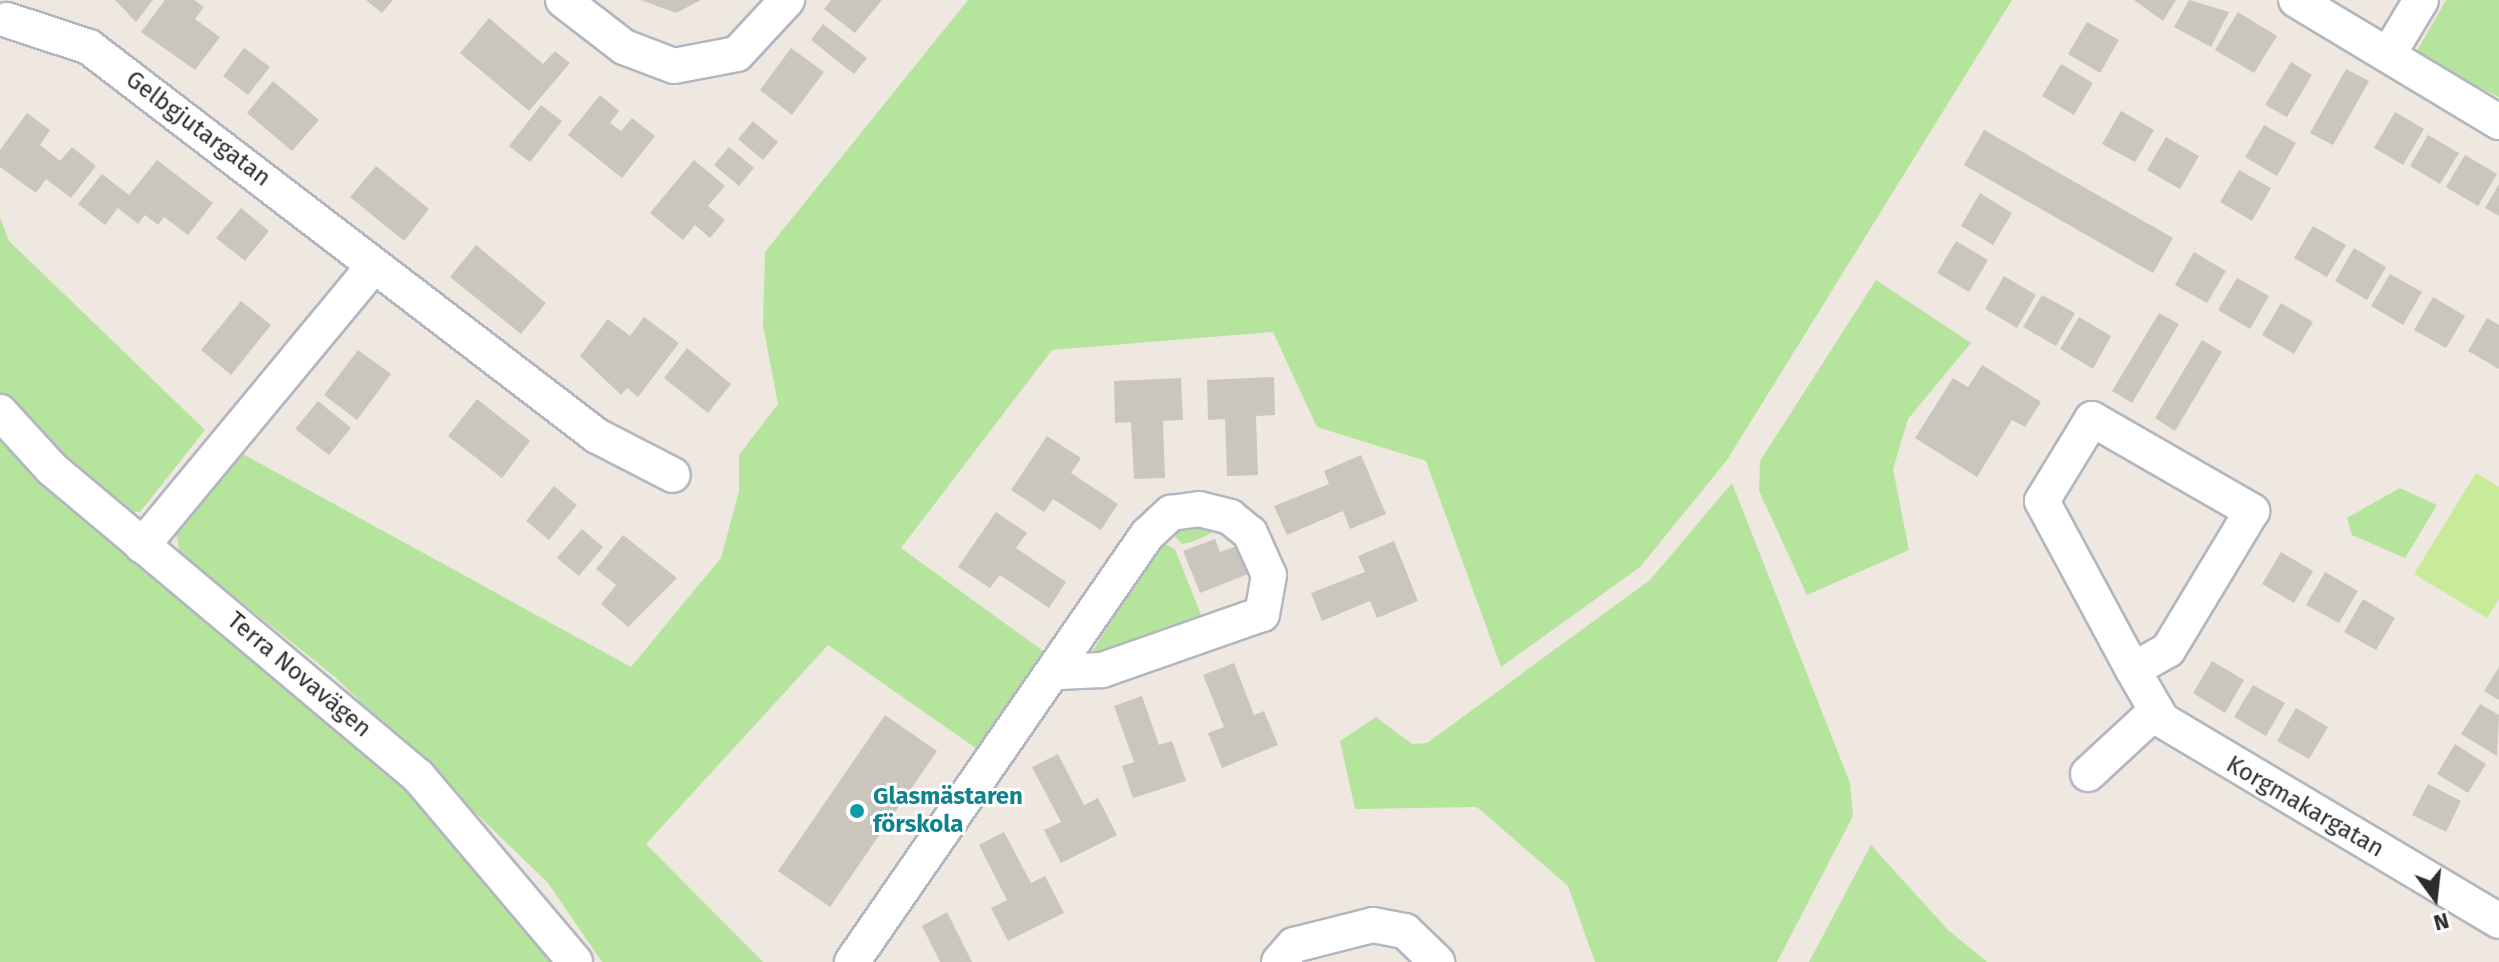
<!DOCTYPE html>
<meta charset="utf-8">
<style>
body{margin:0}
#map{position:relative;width:2499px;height:962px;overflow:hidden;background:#eee8e0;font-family:"Fira Sans",sans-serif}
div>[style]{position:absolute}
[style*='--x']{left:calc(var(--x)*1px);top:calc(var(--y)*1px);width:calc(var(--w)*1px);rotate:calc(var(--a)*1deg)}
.green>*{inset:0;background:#b5e49d}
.pitch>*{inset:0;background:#c7eb99}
.building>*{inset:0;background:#cac6be}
.roads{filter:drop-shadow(2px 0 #b3b6c0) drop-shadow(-2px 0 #b3b6c0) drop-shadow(0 2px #b3b6c0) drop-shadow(0 -2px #b3b6c0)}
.minor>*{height:34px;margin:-17px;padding:0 17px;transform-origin:17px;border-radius:17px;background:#fff}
.dots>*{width:22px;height:22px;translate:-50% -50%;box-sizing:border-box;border:4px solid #fff;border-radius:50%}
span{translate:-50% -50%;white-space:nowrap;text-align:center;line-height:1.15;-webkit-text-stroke:6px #fff;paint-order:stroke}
.street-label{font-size:24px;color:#2d2d2d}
.culture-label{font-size:24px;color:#0d838f;font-weight:700}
.left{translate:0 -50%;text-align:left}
.north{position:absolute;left:2395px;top:858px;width:80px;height:80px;-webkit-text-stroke:6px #fff;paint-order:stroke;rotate:165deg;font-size:22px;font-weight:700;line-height:32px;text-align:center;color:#2d2d2d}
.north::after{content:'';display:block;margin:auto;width:28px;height:36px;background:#2d2d2d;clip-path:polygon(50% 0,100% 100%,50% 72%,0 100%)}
</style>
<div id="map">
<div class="green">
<div style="clip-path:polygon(968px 0,2012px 0,1727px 460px,1640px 567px,1501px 667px,1426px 461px,1317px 427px,1273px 332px,1052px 350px,901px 548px,1053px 658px,980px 751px,828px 645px,646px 844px,763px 962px,602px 962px,548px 883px,335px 677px,180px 553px,174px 524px,232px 448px,631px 667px,721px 558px,739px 491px,739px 455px,778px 404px,763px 325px,765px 252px)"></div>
<div style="clip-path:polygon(2446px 0,2499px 0,2499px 97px,2414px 56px)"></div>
<div style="clip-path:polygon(0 217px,9px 241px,205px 430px,140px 512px,117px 511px,0 400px)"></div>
<div style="clip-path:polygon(1876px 280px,1971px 343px,1908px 419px,1893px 469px,1909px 550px,1807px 595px,1759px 491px,1760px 461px)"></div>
<div style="clip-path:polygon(0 441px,109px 541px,356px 737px,562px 962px,0 962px)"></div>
<div style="clip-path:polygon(1732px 483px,1850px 783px,1853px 816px,1777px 962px,1595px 962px,1568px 886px,1477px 807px,1355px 809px,1340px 741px,1376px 717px,1412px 744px,1427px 743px,1650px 580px)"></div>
<div style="clip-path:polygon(2400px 488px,2437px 505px,2405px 558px,2352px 535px,2347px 518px)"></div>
<div style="clip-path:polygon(1211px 522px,1214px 532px,1192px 542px,1182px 544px,1170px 531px)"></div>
<div style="clip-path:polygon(1159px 541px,1175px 549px,1203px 620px,1106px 658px,1091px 654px)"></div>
<div style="clip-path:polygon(1871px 845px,1948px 930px,1987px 962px,1809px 962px)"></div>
</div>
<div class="pitch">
<div style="clip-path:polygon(2476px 473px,2499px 487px,2499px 599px,2487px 618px,2414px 574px)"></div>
</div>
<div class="building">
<div style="clip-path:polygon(115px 0,153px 0,136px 22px)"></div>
<div style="clip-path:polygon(165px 0,194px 0,204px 7px,195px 19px,220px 37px,195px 70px,141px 32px)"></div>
<div style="clip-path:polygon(366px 0,393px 0,382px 13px)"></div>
<div style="clip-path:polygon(641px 0,701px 0,676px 13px)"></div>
<div style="clip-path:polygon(831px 0,882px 0,855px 33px,824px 9px)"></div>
<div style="clip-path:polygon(2134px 0,2176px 0,2163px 21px)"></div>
<div style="clip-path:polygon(2189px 0,2229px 12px,2211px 47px,2174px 27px)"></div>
<div style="clip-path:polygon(2238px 12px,2277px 36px,2254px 73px,2215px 50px)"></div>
<div style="clip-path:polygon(489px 18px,543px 64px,555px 51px,570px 63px,529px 111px,460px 53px)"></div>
<div style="clip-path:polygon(2087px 22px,2119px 40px,2100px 73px,2068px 54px)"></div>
<div style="clip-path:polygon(823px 24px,867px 58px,854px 74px,811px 40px)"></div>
<div style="clip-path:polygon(244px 48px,270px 67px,248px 95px,223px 76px)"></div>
<div style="clip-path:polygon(791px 48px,824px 72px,792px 115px,760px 90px)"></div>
<div style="clip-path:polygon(2291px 62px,2312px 75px,2287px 117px,2265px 105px)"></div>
<div style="clip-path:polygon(2061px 64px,2093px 83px,2074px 115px,2042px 96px)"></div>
<div style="clip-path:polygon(2346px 69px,2369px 81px,2333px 145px,2310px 133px)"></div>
<div style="clip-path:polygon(273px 81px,319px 120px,292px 151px,247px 113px)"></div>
<div style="clip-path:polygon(600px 95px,619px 111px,610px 123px,621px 131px,632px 118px,655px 136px,622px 178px,568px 135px)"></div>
<div style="clip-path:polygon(541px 105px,562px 121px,530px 162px,509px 146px)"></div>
<div style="clip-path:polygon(2121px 111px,2154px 130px,2135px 162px,2102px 144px)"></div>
<div style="clip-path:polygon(2395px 112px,2424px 129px,2403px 165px,2374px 148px)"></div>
<div style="clip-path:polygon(27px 113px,50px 130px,40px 145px,60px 161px,72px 147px,96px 166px,71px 198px,46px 179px,36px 193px,0 167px,0 150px)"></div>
<div style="clip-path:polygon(753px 121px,778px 142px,763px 160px,738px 139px)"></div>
<div style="clip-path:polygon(2264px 125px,2296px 143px,2277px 176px,2245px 157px)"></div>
<div style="clip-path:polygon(1984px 130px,2173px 238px,2153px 273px,1964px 165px)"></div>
<div style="clip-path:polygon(2428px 135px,2459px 153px,2440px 184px,2410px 166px)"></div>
<div style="clip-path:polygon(2166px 137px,2199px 156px,2180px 189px,2147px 170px)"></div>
<div style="clip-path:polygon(729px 147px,754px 168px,739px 186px,714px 165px)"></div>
<div style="clip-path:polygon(2465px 155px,2497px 174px,2478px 206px,2446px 187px)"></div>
<div style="clip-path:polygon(157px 160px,213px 203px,188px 235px,164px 217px,158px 225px,145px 215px,138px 224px,118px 208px,105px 225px,78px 204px,102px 174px,129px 195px)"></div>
<div style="clip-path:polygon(694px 160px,725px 186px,708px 206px,725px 220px,710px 238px,695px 225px,683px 240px,650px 213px)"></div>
<div style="clip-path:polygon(376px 166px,429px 209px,404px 241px,350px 197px)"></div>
<div style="clip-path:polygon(2239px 170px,2271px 188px,2252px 221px,2220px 202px)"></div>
<div style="clip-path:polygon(2499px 184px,2499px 216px,2485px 208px)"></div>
<div style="clip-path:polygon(1980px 193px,2012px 213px,1993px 245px,1961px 226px)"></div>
<div style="clip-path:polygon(241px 208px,269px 231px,245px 261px,216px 238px)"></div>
<div style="clip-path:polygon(2313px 226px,2346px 245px,2327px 277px,2294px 258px)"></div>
<div style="clip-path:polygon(1956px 241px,1988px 260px,1969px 292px,1937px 273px)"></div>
<div style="clip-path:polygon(476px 245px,546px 303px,521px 334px,450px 277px)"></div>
<div style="clip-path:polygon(2354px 248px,2386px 267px,2367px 300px,2335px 281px)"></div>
<div style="clip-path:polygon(2194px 252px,2226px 271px,2207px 303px,2175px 285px)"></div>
<div style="clip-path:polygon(2390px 274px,2422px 292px,2403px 325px,2371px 306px)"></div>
<div style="clip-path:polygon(2004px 276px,2036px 295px,2017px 328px,1985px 309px)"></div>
<div style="clip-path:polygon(2237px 278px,2269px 296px,2250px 329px,2218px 310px)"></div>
<div style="clip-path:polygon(2042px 295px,2075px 313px,2056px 346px,2023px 327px)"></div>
<div style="clip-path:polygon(2433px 297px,2465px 316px,2446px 348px,2414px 330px)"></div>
<div style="clip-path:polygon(241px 301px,271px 325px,231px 375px,201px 350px)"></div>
<div style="clip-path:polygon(2281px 303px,2313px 322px,2294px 354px,2262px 335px)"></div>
<div style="clip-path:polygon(2159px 313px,2179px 324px,2132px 403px,2112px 391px)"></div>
<div style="clip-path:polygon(644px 317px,679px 343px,638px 397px,627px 388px,621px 395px,580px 356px,608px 319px,630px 336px)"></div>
<div style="clip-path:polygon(2079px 317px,2111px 336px,2093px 369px,2060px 349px)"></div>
<div style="clip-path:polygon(2487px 318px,2499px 325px,2499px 369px,2468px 351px)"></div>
<div style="clip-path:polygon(2202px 340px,2222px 352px,2175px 431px,2155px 418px)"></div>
<div style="clip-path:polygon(687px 348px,731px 384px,708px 413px,664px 378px)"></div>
<div style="clip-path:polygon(358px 350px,391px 374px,357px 420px,324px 395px)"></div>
<div style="clip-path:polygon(1982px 365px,2041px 402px,2025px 427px,2012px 420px,1977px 477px,1915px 438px,1953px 378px,1968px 387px)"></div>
<div style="clip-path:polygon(1274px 377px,1275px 415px,1256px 416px,1258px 475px,1227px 476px,1225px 419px,1208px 420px,1207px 380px)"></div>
<div style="clip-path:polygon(1181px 378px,1183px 420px,1163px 421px,1165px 478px,1134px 479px,1131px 422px,1115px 423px,1114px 381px)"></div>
<div style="clip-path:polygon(477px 399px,530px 441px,502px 478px,448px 436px)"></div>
<div style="clip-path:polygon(318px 401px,351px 428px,329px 455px,295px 429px)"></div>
<div style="clip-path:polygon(1047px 436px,1081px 458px,1071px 473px,1118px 504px,1101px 530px,1053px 499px,1044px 512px,1011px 490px)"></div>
<div style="clip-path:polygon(1361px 455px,1386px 514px,1350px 529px,1343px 511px,1287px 535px,1274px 506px,1329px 484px,1324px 471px)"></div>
<div style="clip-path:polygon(554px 486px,577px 505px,549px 540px,526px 521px)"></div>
<div style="clip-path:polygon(996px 512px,1027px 533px,1016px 548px,1066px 582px,1049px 608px,1000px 575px,990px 588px,958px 567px)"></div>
<div style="clip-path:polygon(582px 529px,603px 547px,579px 576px,557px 558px)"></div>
<div style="clip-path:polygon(623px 535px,677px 578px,628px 627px,601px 604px,616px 585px,596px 569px)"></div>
<div style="clip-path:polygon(1215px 539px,1220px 552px,1237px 546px,1248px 574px,1200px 593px,1183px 551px)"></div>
<div style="clip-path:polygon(1394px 541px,1418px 601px,1377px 618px,1370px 601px,1322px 621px,1311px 593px,1365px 572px,1358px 556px)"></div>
<div style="clip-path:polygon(2281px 552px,2313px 571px,2294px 603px,2262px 584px)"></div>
<div style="clip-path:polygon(2325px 572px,2358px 591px,2339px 623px,2306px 605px)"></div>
<div style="clip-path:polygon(2363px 599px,2395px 618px,2376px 650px,2344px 632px)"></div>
<div style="clip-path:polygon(2212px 661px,2244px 680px,2225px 713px,2193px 693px)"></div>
<div style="clip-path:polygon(1234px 663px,1254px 715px,1264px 711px,1278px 745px,1222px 768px,1208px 733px,1224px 727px,1203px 675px)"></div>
<div style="clip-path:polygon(2499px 667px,2499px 700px,2484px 691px)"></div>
<div style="clip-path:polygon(2253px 685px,2285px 703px,2266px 736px,2234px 717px)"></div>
<div style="clip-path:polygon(1142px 696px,1159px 745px,1172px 741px,1186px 781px,1133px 798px,1122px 766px,1134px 762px,1114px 706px)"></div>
<div style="clip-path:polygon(2480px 704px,2499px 715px,2497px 756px,2461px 734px)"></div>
<div style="clip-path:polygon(2296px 708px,2328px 727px,2309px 759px,2277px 741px)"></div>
<div style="clip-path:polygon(885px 715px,937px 751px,830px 907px,778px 871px)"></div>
<div style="clip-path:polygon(2455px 744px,2486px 764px,2468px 793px,2437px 774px)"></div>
<div style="clip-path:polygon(1058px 754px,1084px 805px,1098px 798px,1117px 835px,1061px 863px,1044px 830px,1061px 822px,1032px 767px)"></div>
<div style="clip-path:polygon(2428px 784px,2461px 801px,2446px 832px,2412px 815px)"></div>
<div style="clip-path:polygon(1004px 832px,1031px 883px,1045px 876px,1064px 913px,1008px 941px,991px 908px,1007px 900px,979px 845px)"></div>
<div style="clip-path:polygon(947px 912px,972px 962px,940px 962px,922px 926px)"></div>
</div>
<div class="roads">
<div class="minor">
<div style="--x:563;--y:0;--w:77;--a:37.6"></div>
<div style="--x:624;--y:47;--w:53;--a:20.8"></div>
<div style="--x:674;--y:66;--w:64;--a:-10.8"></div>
<div style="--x:737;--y:54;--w:74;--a:-47.2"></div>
<div style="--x:2296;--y:0;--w:237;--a:31"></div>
<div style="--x:7;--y:20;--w:86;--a:18.2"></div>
<div style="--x:89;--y:47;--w:640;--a:37.44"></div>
<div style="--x:597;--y:436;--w:85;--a:27.2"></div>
<div style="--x:2388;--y:55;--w:64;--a:-59"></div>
<div style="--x:0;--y:412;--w:77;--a:47.6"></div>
<div style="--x:52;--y:469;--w:478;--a:40"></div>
<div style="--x:418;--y:776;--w:243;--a:49.8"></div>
<div style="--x:142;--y:546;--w:362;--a:-50.4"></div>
<div style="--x:2133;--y:670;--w:192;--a:-118.3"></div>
<div style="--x:2042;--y:501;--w:96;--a:-58.6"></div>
<div style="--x:2092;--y:419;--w:185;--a:29.9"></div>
<div style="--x:2252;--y:511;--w:162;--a:121.1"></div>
<div style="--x:2168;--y:650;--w:40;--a:150.3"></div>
<div style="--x:2133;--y:670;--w:58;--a:59.9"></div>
<div style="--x:2162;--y:720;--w:392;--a:30.8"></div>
<div style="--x:2088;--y:774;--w:93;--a:-42.8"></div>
<div style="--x:852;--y:962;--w:519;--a:-55.36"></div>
<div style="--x:1147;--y:535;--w:33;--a:-43"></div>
<div style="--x:1171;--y:513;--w:28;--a:-8"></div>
<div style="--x:1199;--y:509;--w:32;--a:14"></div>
<div style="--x:1230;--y:517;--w:26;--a:39"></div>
<div style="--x:1250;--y:533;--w:46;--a:65.7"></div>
<div style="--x:1269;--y:575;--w:40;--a:100"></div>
<div style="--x:1262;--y:614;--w:170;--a:160.7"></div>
<div style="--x:1102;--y:670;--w:43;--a:177.3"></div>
<div style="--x:1279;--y:962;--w:23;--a:-49"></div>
<div style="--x:1294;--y:945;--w:81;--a:-14.2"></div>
<div style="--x:1373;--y:925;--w:33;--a:11"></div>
<div style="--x:1405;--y:931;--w:45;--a:44.1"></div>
</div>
</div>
<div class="dots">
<div style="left:857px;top:811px;background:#0f9aa8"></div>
</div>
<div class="street-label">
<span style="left:198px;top:129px;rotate:37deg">Gelbgjutargatan</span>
<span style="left:299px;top:675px;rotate:40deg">Terra Novavägen</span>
<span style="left:2305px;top:807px;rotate:30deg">Korgmakargatan</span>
</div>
<div class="culture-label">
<span class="left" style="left:873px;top:811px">Glasmästaren<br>förskola</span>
</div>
<div class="north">N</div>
</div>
